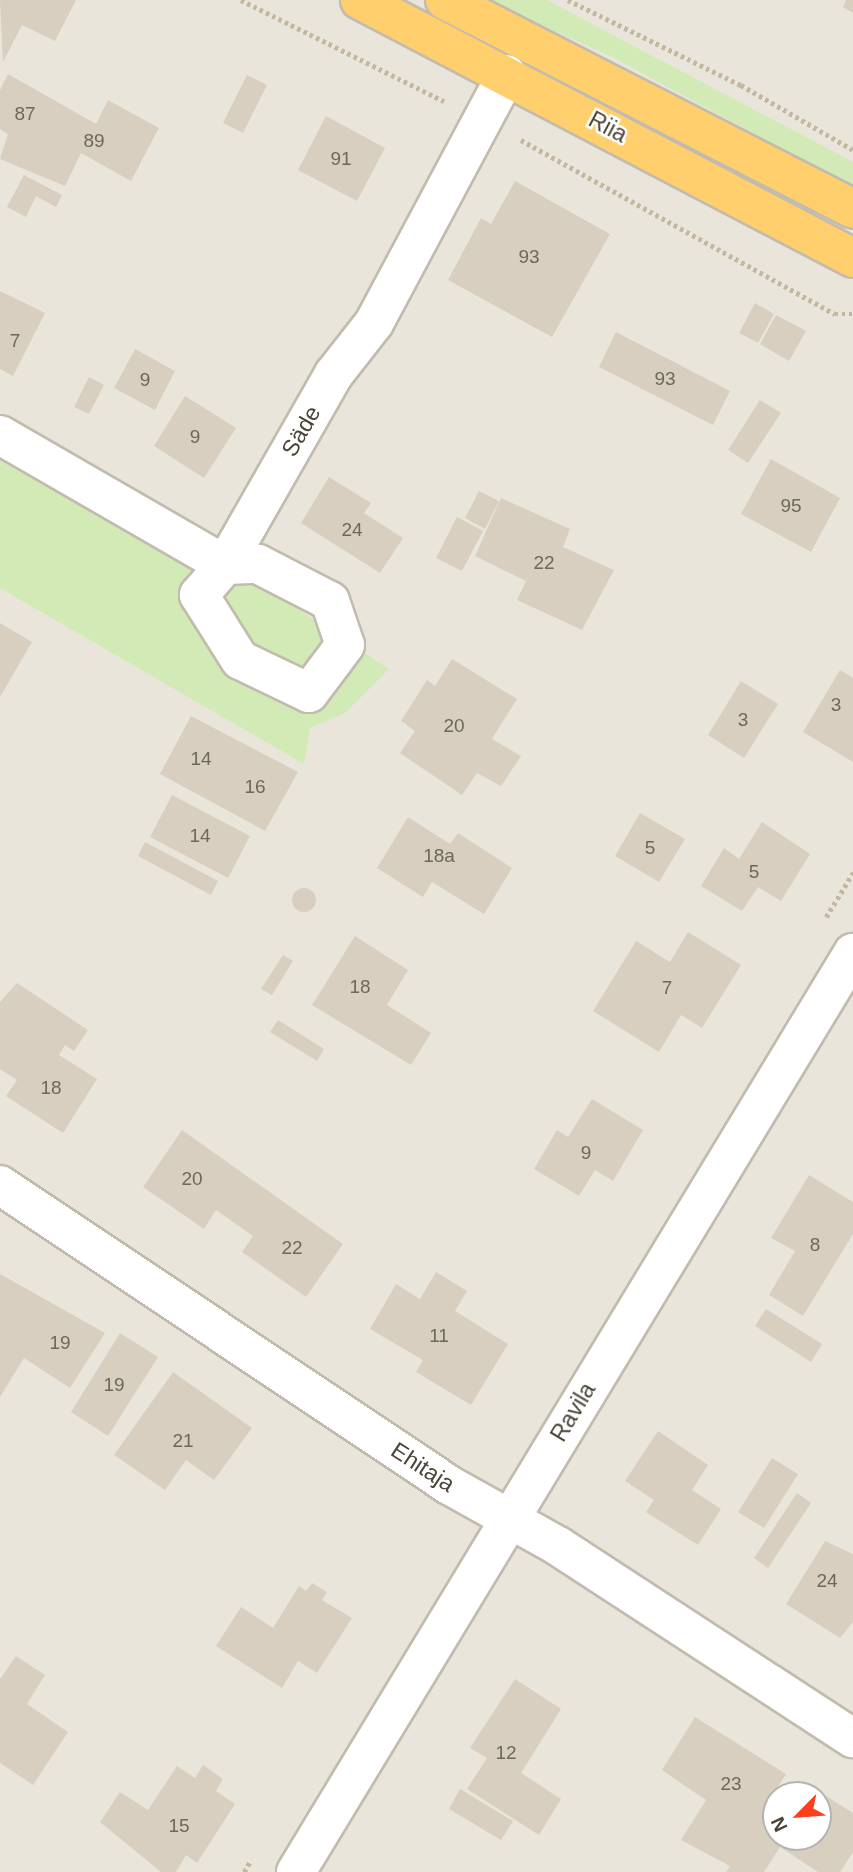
<!DOCTYPE html>
<meta charset="utf-8">
<style>
body{margin:0}
#map{position:relative;width:853px;height:1872px;overflow:hidden;background:#f6f3ec;font-family:Helvetica,sans-serif}
div>[style]{position:absolute}
[style*='--x']{left:calc(var(--x)*1px);top:calc(var(--y)*1px);width:calc(var(--w)*1px);rotate:calc(var(--a)*1deg)}
.residential>*{inset:0;background:#eae5da}
.green>*{inset:0;background:#d2eab5}
.building>*{inset:0;background:#d8cfc1}
.round{border-radius:50%}
.path>*{height:4.5px;margin-top:-2.25px;transform-origin:0;background:repeating-linear-gradient(90deg,#c4b79f 0 3.5px,transparent 0 7px)}
.roads{filter:drop-shadow(2px 0 #c2bbae) drop-shadow(-2px 0 #c2bbae) drop-shadow(0 2px #c2bbae) drop-shadow(0 -2px #c2bbae)}
.minor>*{height:38px;margin:-19px;padding:0 19px;transform-origin:19px;border-radius:19px;background:#fff}
.highway>*{height:38px;margin:-19px;padding:0 19px;transform-origin:19px;border-radius:19px;background:#ffcf6e}
span{translate:-50% -50%;white-space:nowrap;text-align:center;line-height:1.15;-webkit-text-stroke:5px #fff;paint-order:stroke}
.number-label{font-size:19px;color:#6e675b}
.number-label span{-webkit-text-stroke-width:0}
.street-label{font-size:23px;color:#4b4439}
.north{position:absolute;left:762px;top:1781px;width:70px;height:70px;box-sizing:border-box;background:#fff;border:2px solid #b7b4b0;border-radius:50%;rotate:245deg;font-size:19px;font-weight:700;line-height:28px;text-align:center;color:#4b4439}
.north::after{content:'';display:block;margin:auto;width:24px;height:32px;background:#fc3f1d;clip-path:polygon(50% 0,100% 100%,50% 72%,0 100%)}
</style>
<div id="map">
<div class="residential">
<div style="clip-path:polygon(evenodd,0 0,853px 0,853px 1872px,0 1872px,0 0,776px 1795px,818px 1795px,818px 1837px,776px 1837px,776px 1795px)"></div>
</div>
<div class="green">
<div style="clip-path:polygon(485px 0,547px 0,853px 162px,853px 187px,612px 57px)"></div>
<div style="clip-path:polygon(0 443px,232px 566px,389px 669px,345px 713px,310px 728px,304px 764px,0 588px)"></div>
</div>
<div class="building">
<div style="clip-path:polygon(0 0,76px 0,55px 41px,22px 25px,3px 62px)"></div>
<div style="clip-path:polygon(846px 0,853px 0,853px 13px,843px 7px)"></div>
<div style="clip-path:polygon(8px 74px,96px 124px,108px 100px,159px 128px,131px 181px,81px 153px,65px 186px,0 159px,8px 134px,0 129px,0 90px)"></div>
<div style="clip-path:polygon(247px 75px,267px 85px,243px 133px,223px 123px)"></div>
<div style="clip-path:polygon(326px 116px,385px 148px,357px 201px,298px 170px)"></div>
<div style="clip-path:polygon(24px 175px,62px 195px,56px 207px,36px 196px,26px 217px,7px 207px)"></div>
<div style="clip-path:polygon(515px 181px,610px 234px,552px 337px,448px 280px,481px 218px,491px 224px)"></div>
<div style="clip-path:polygon(0 291px,45px 313px,13px 376px,0 369px)"></div>
<div style="clip-path:polygon(755px 303px,774px 314px,758px 343px,739px 333px)"></div>
<div style="clip-path:polygon(776px 315px,806px 331px,789px 361px,760px 344px)"></div>
<div style="clip-path:polygon(616px 332px,730px 391px,713px 425px,599px 367px)"></div>
<div style="clip-path:polygon(135px 349px,175px 371px,155px 410px,114px 388px)"></div>
<div style="clip-path:polygon(89px 377px,104px 385px,89px 414px,74px 407px)"></div>
<div style="clip-path:polygon(185px 396px,236px 428px,204px 478px,154px 446px)"></div>
<div style="clip-path:polygon(760px 400px,781px 413px,748px 463px,728px 450px)"></div>
<div style="clip-path:polygon(771px 459px,840px 498px,811px 552px,741px 514px)"></div>
<div style="clip-path:polygon(329px 477px,371px 503px,364px 513px,403px 538px,380px 573px,301px 523px)"></div>
<div style="clip-path:polygon(479px 491px,499px 501px,485px 529px,465px 518px)"></div>
<div style="clip-path:polygon(501px 498px,570px 529px,563px 547px,614px 570px,582px 630px,517px 600px,526px 581px,475px 556px)"></div>
<div style="clip-path:polygon(457px 517px,483px 531px,462px 571px,436px 558px)"></div>
<div style="clip-path:polygon(0 623px,32px 642px,0 697px)"></div>
<div style="clip-path:polygon(452px 659px,517px 699px,492px 739px,521px 756px,501px 786px,477px 773px,462px 795px,400px 753px,415px 731px,401px 721px,427px 680px,435px 686px)"></div>
<div style="clip-path:polygon(840px 670px,853px 678px,853px 762px,803px 732px)"></div>
<div style="clip-path:polygon(741px 681px,778px 704px,744px 758px,708px 735px)"></div>
<div style="clip-path:polygon(191px 716px,298px 772px,265px 831px,160px 774px)"></div>
<div style="clip-path:polygon(172px 795px,250px 836px,228px 878px,150px 837px)"></div>
<div style="clip-path:polygon(640px 813px,685px 839px,659px 882px,615px 856px)"></div>
<div style="clip-path:polygon(408px 817px,450px 844px,458px 833px,512px 868px,484px 914px,432px 882px,423px 897px,377px 868px)"></div>
<div style="clip-path:polygon(762px 822px,810px 854px,781px 901px,758px 887px,742px 911px,701px 886px,724px 848px,739px 859px)"></div>
<div style="clip-path:polygon(145px 842px,218px 881px,211px 895px,138px 856px)"></div>
<div class="round" style="left:292px;top:888px;width:24px;height:24px"></div>
<div style="clip-path:polygon(688px 932px,741px 965px,702px 1028px,681px 1015px,659px 1052px,593px 1011px,636px 941px,670px 962px)"></div>
<div style="clip-path:polygon(355px 936px,408px 970px,387px 1005px,431px 1033px,411px 1065px,312px 1005px)"></div>
<div style="clip-path:polygon(283px 955px,293px 961px,272px 995px,261px 989px)"></div>
<div style="clip-path:polygon(17px 983px,88px 1030px,74px 1051px,65px 1045px,59px 1055px,97px 1079px,63px 1133px,6px 1096px,17px 1080px,0 1069px,0 1002px)"></div>
<div style="clip-path:polygon(278px 1020px,324px 1049px,317px 1061px,270px 1032px)"></div>
<div style="clip-path:polygon(592px 1099px,643px 1130px,613px 1181px,595px 1170px,579px 1196px,534px 1169px,557px 1130px,568px 1137px)"></div>
<div style="clip-path:polygon(182px 1130px,343px 1244px,306px 1297px,242px 1252px,253px 1236px,216px 1210px,204px 1229px,143px 1187px)"></div>
<div style="clip-path:polygon(809px 1175px,853px 1202px,853px 1234px,803px 1316px,769px 1295px,795px 1251px,771px 1238px)"></div>
<div style="clip-path:polygon(436px 1272px,467px 1291px,455px 1311px,508px 1344px,471px 1405px,416px 1372px,423px 1360px,370px 1329px,396px 1284px,420px 1299px)"></div>
<div style="clip-path:polygon(0 1274px,105px 1333px,70px 1388px,24px 1358px,0 1397px)"></div>
<div style="clip-path:polygon(766px 1309px,822px 1344px,811px 1362px,755px 1326px)"></div>
<div style="clip-path:polygon(120px 1333px,158px 1357px,108px 1436px,71px 1412px)"></div>
<div style="clip-path:polygon(173px 1372px,252px 1428px,214px 1480px,186px 1460px,165px 1490px,114px 1455px)"></div>
<div style="clip-path:polygon(658px 1431px,708px 1465px,692px 1490px,721px 1509px,698px 1545px,646px 1512px,654px 1500px,625px 1481px)"></div>
<div style="clip-path:polygon(772px 1458px,798px 1474px,764px 1528px,738px 1512px)"></div>
<div style="clip-path:polygon(797px 1493px,811px 1503px,768px 1568px,754px 1558px)"></div>
<div style="clip-path:polygon(825px 1541px,853px 1554px,853px 1622px,840px 1638px,786px 1604px)"></div>
<div style="clip-path:polygon(312px 1583px,327px 1592px,322px 1600px,352px 1618px,317px 1673px,298px 1661px,282px 1688px,216px 1646px,241px 1607px,273px 1628px,299px 1586px,306px 1591px)"></div>
<div style="clip-path:polygon(16px 1656px,45px 1675px,27px 1704px,68px 1732px,33px 1785px,0 1763px,0 1679px)"></div>
<div style="clip-path:polygon(515px 1679px,561px 1709px,521px 1773px,561px 1799px,539px 1835px,467px 1789px,487px 1758px,470px 1748px)"></div>
<div style="clip-path:polygon(695px 1717px,786px 1774px,774px 1793px,776px 1837px,818px 1837px,818px 1791px,853px 1813px,853px 1852px,840px 1872px,818px 1872px,780px 1847px,764px 1872px,726px 1872px,730px 1866px,681px 1840px,706px 1800px,662px 1770px)"></div>
<div style="clip-path:polygon(203px 1765px,223px 1779px,216px 1791px,235px 1804px,197px 1863px,186px 1855px,176px 1872px,161px 1872px,100px 1822px,120px 1792px,148px 1810px,177px 1766px,195px 1778px)"></div>
<div style="clip-path:polygon(460px 1789px,513px 1821px,501px 1840px,449px 1809px)"></div>
</div>
<div class="path">
<div style="--x:241;--y:0;--w:227;--a:26.5"></div>
<div style="--x:568;--y:0;--w:193;--a:26.2"></div>
<div style="--x:741;--y:85;--w:129;--a:30.1"></div>
<div style="--x:521;--y:140;--w:359;--a:29"></div>
<div style="--x:835;--y:314;--w:18;--a:0"></div>
<div style="--x:826;--y:917;--w:52;--a:-58.5"></div>
<div style="--x:244;--y:1872;--w:14;--a:-60"></div>
</div>
<div class="roads">
<div class="minor">
<div style="--x:0;--y:435;--w:260;--a:30"></div>
<div style="--x:225;--y:565;--w:220;--a:-60.3"></div>
<div style="--x:334;--y:374;--w:65;--a:-51.9"></div>
<div style="--x:374;--y:323;--w:282;--a:-61.9"></div>
<div style="--x:258;--y:564;--w:81;--a:27.2"></div>
<div style="--x:330;--y:601;--w:46;--a:71.2"></div>
<div style="--x:345;--y:645;--w:60;--a:126.9"></div>
<div style="--x:309;--y:693;--w:76;--a:-154.4"></div>
<div style="--x:240;--y:660;--w:77;--a:-122.2"></div>
<div style="--x:199;--y:595;--w:40;--a:-49"></div>
<div style="--x:225;--y:565;--w:33;--a:-2"></div>
<div style="--x:0;--y:1185;--w:540;--a:33.75"></div>
<div style="--x:449;--y:1485;--w:125;--a:29.2"></div>
<div style="--x:558;--y:1546;--w:352;--a:33.1"></div>
<div style="--x:296;--y:1872;--w:1075;--a:-58.78"></div>
</div>
<div class="highway">
<div style="--x:360;--y:0;--w:556;--a:27.62"></div>
<div style="--x:445;--y:0;--w:458;--a:27.1"></div>
</div>
</div>
<div class="number-label">
<span style="left:25px;top:114px">87</span>
<span style="left:94px;top:141px">89</span>
<span style="left:341px;top:159px">91</span>
<span style="left:529px;top:257px">93</span>
<span style="left:15px;top:341px">7</span>
<span style="left:665px;top:379px">93</span>
<span style="left:145px;top:380px">9</span>
<span style="left:195px;top:437px">9</span>
<span style="left:791px;top:506px">95</span>
<span style="left:352px;top:530px">24</span>
<span style="left:544px;top:563px">22</span>
<span style="left:836px;top:705px">3</span>
<span style="left:743px;top:720px">3</span>
<span style="left:454px;top:726px">20</span>
<span style="left:201px;top:759px">14</span>
<span style="left:255px;top:787px">16</span>
<span style="left:200px;top:836px">14</span>
<span style="left:650px;top:848px">5</span>
<span style="left:439px;top:856px">18a</span>
<span style="left:754px;top:872px">5</span>
<span style="left:360px;top:987px">18</span>
<span style="left:667px;top:988px">7</span>
<span style="left:51px;top:1088px">18</span>
<span style="left:586px;top:1153px">9</span>
<span style="left:192px;top:1179px">20</span>
<span style="left:815px;top:1245px">8</span>
<span style="left:292px;top:1248px">22</span>
<span style="left:439px;top:1336px">11</span>
<span style="left:60px;top:1343px">19</span>
<span style="left:114px;top:1385px">19</span>
<span style="left:183px;top:1441px">21</span>
<span style="left:827px;top:1581px">24</span>
<span style="left:506px;top:1753px">12</span>
<span style="left:731px;top:1784px">23</span>
<span style="left:179px;top:1826px">15</span>
</div>
<div class="street-label">
<span style="left:608px;top:127px;rotate:28deg">Riia</span>
<span style="left:301px;top:431px;rotate:-60deg">Säde</span>
<span style="left:573px;top:1412px;rotate:-59deg">Ravila</span>
<span style="left:423px;top:1467px;rotate:33deg">Ehitaja</span>
</div>
<div class="north">N</div>
</div>
